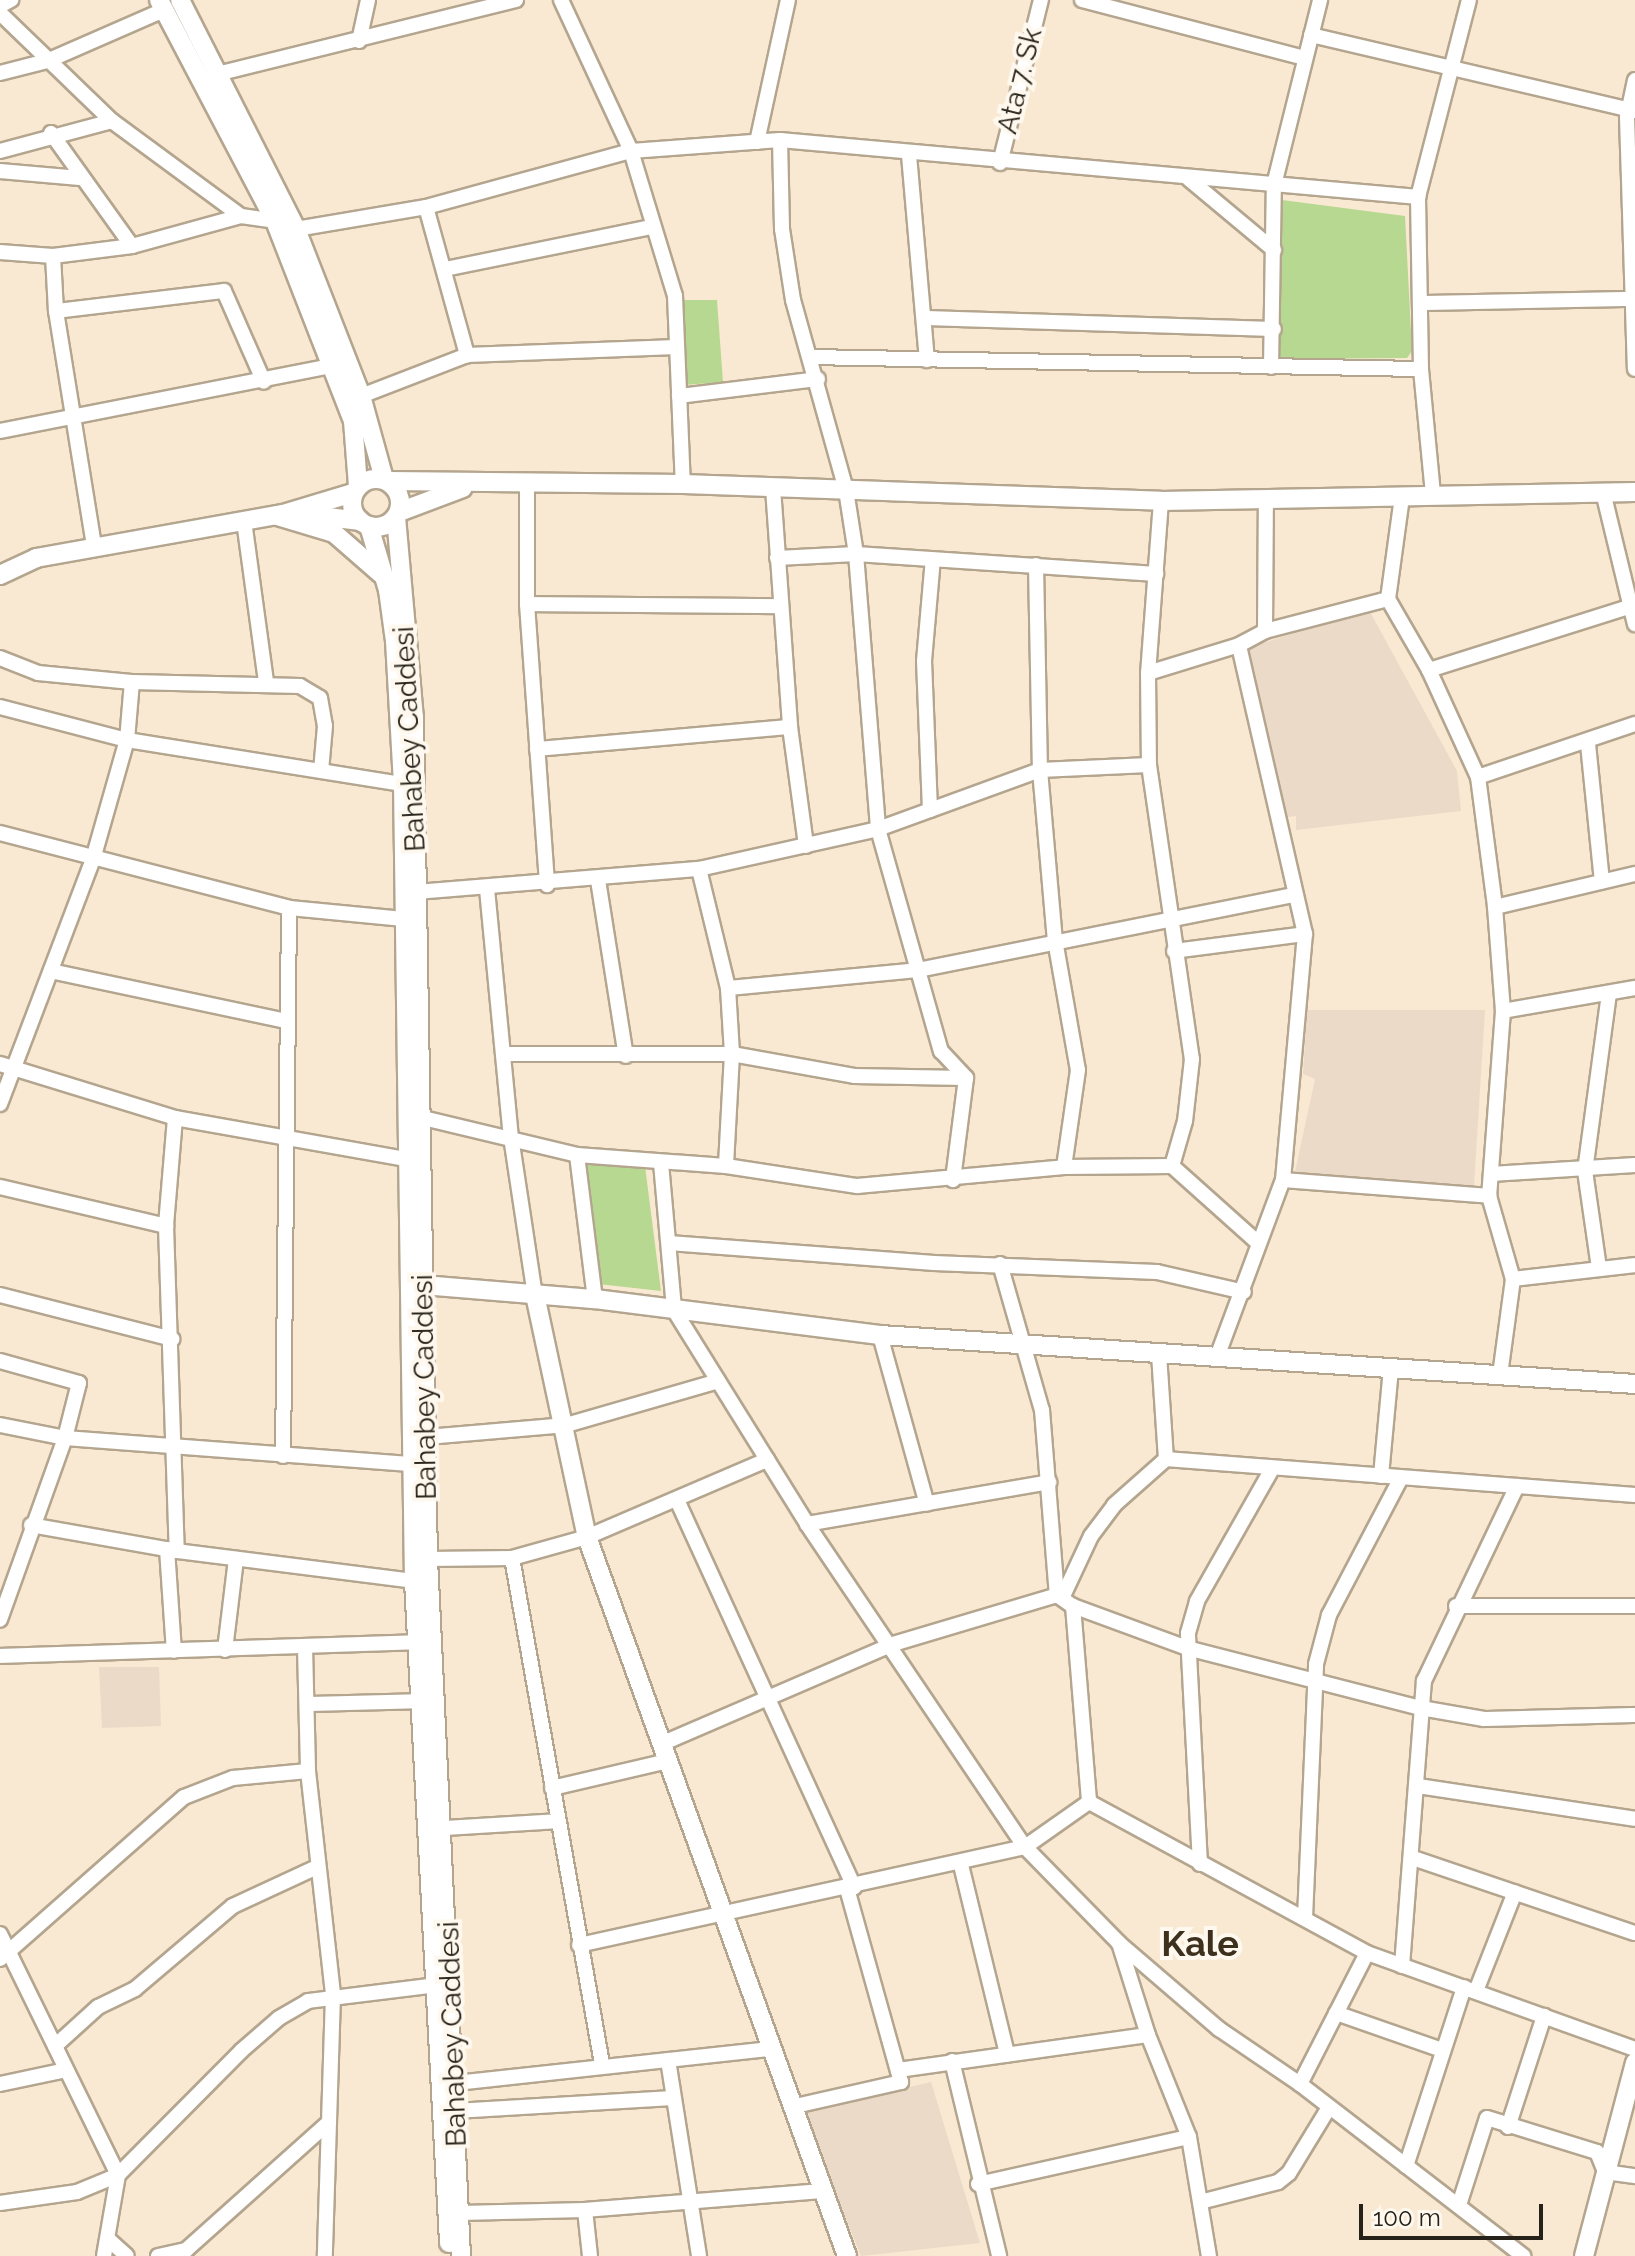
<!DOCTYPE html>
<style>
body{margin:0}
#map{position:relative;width:1635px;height:2256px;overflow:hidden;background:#f9e9d2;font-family:Raleway,sans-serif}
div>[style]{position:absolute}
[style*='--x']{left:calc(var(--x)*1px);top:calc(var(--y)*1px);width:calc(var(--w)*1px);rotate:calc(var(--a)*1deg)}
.education>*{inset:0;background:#ecdac9}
.green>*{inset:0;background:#b7d890}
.roads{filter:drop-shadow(2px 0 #b4a58f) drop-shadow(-2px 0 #b4a58f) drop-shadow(0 2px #b4a58f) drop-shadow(0 -2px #b4a58f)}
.minor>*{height:14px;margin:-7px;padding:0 7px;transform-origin:7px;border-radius:7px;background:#fff}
.tertiary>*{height:18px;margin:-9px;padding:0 9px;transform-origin:9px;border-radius:9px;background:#fff}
.tertiary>.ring{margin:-9px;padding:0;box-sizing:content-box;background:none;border:18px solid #fff;border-radius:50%}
span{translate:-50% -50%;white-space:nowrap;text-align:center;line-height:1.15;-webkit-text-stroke:8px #fef8ee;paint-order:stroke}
.street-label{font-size:28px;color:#272219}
.district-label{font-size:36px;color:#3d311e;font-weight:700}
.scale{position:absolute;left:1359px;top:2204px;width:184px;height:36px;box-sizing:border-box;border:4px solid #272219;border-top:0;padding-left:10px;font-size:24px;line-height:28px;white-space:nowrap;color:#272219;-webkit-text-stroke:6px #fef8ee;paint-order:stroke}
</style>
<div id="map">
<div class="education">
<div style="clip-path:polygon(1369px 610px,1457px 771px,1461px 811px,1296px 830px,1296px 816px,1280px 818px,1247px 652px,1250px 647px)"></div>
<div style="clip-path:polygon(1307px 1010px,1485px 1010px,1474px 1186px,1295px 1172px,1315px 1079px,1303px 1074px)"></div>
<div style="clip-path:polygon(99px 1667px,159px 1667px,161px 1726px,102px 1728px)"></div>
<div style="clip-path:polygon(931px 2082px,980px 2243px,861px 2256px,803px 2112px)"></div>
</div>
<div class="green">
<div style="clip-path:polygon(1282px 200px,1405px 216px,1412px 351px,1407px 358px,1279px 359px)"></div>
<div style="clip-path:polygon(679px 300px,717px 300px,723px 382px,684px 385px)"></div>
<div style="clip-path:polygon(583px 1160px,645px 1166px,661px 1291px,598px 1284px)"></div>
</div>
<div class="roads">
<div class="minor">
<div style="--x:561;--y:0;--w:166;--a:65.1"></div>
<div style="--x:631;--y:151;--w:152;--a:73.1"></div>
<div style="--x:675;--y:296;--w:188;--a:87.6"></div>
<div style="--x:1082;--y:0;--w:230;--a:14.6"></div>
<div style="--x:0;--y:6;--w:13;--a:-29"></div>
<div style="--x:0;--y:13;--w:156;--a:44"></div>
<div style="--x:112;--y:121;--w:160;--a:36.4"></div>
<div style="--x:1311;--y:35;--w:333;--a:13.2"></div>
<div style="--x:359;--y:41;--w:42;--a:-77.6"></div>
<div style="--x:0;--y:73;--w:49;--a:-14.3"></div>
<div style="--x:47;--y:61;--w:128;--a:-23.6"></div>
<div style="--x:221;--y:73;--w:304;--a:-13.9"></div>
<div style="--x:1635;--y:80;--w:38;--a:102"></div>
<div style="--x:1627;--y:117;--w:252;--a:88.2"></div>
<div style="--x:51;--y:133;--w:139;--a:54.4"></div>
<div style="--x:780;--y:140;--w:89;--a:88.7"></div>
<div style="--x:782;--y:229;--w:72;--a:81.2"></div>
<div style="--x:793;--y:300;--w:197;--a:74.4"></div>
<div style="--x:846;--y:490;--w:65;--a:81.1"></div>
<div style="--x:856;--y:554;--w:276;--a:85.4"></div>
<div style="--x:878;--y:829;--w:231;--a:74.2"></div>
<div style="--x:941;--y:1051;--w:37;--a:47"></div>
<div style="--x:966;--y:1078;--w:103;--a:97.3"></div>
<div style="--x:757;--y:142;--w:145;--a:-77.7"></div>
<div style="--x:0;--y:151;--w:116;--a:-15"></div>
<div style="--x:909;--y:155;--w:206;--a:85"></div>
<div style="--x:1000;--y:163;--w:168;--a:-75.9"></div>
<div style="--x:0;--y:171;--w:80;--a:5"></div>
<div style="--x:1189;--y:179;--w:111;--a:39.9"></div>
<div style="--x:426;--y:207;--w:154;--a:74.5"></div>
<div style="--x:296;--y:229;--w:132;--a:-9.6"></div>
<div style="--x:426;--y:207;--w:213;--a:-15.3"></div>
<div style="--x:631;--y:151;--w:149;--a:-4.2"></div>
<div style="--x:780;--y:140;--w:641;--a:5.11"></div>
<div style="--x:0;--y:252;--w:53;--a:4.3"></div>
<div style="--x:53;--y:256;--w:80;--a:-7.2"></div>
<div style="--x:132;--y:246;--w:113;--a:-15.4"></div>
<div style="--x:241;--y:216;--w:34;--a:8"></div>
<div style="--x:53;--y:256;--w:55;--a:86.9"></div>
<div style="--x:56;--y:311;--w:238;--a:80.8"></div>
<div style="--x:445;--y:269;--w:211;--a:-11.5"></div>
<div style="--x:1420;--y:303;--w:210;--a:-1.1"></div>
<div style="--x:56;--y:311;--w:169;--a:-6.8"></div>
<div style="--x:224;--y:291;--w:99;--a:66.3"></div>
<div style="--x:925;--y:318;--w:349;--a:1.8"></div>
<div style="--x:810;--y:357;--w:611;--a:1.13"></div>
<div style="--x:1271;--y:367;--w:182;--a:-89.1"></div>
<div style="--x:1274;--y:185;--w:191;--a:-76"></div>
<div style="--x:361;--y:396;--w:114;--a:-21.1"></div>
<div style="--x:467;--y:355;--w:209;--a:-2.2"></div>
<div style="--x:679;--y:396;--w:140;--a:-7"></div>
<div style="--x:0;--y:431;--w:336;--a:-11.1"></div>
<div style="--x:527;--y:485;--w:119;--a:90"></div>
<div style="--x:527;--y:604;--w:282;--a:85.9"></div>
<div style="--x:773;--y:488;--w:240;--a:85.9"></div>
<div style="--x:790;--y:727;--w:120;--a:82.3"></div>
<div style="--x:1603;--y:492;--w:136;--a:76.4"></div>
<div style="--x:1433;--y:494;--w:126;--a:-95.5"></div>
<div style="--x:1421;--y:369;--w:172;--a:-91"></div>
<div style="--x:1418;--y:197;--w:203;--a:-75.5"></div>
<div style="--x:1402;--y:497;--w:103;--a:97.8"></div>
<div style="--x:1388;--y:599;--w:82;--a:60"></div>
<div style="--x:1429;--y:670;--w:118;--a:65.4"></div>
<div style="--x:1478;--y:777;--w:131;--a:82.5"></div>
<div style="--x:1495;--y:907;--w:104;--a:85.6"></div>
<div style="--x:1503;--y:1011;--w:186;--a:94.3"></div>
<div style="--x:1489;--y:1196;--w:86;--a:73.9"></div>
<div style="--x:1513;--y:1279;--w:97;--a:97.7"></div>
<div style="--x:1161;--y:501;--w:172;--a:94.3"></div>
<div style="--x:1148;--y:673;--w:92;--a:89.4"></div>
<div style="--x:1149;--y:765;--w:297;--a:81.7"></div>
<div style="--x:1192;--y:1059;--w:62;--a:96.4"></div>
<div style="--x:1185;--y:1121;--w:47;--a:106.1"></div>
<div style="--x:244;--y:521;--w:162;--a:82.2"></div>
<div style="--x:777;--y:558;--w:79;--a:-2.9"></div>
<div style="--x:856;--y:554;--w:301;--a:3.8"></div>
<div style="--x:1036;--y:565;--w:205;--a:88.9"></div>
<div style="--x:1040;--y:770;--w:171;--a:85"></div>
<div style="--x:1055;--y:940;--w:132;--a:80"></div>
<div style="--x:1078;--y:1070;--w:98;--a:98.2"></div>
<div style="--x:527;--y:604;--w:253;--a:0.5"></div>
<div style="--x:1265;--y:631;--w:130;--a:-89.6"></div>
<div style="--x:0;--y:658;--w:41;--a:21.5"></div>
<div style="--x:38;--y:673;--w:94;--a:5.5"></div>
<div style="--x:132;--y:682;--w:168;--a:1.4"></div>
<div style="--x:300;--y:686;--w:23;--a:31"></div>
<div style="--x:320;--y:698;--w:28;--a:80"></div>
<div style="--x:325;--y:726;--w:45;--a:95.1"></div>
<div style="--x:1429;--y:670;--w:216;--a:-17.5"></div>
<div style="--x:1148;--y:673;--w:95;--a:-17.1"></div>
<div style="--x:1239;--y:645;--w:30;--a:-28"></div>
<div style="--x:1265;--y:631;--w:127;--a:-14.6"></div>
<div style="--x:0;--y:707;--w:131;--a:14.6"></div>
<div style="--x:127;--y:740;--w:279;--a:9.1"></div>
<div style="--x:1588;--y:744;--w:138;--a:84.2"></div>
<div style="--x:537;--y:749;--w:254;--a:-5"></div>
<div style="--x:1478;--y:777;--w:166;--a:-18.7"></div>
<div style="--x:930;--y:810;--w:149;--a:-92.3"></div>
<div style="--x:924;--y:661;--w:102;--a:-85"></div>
<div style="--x:0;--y:833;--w:299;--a:14.5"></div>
<div style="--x:289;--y:908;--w:116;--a:5.5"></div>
<div style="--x:699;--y:869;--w:122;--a:76.3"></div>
<div style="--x:728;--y:988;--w:66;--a:86.5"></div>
<div style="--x:732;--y:1054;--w:112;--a:93.1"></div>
<div style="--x:598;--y:880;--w:178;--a:81"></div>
<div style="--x:487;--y:889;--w:249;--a:84.5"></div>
<div style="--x:511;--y:1137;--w:160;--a:81.4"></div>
<div style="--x:417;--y:892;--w:283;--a:-4.7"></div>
<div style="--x:699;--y:869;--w:183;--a:-12.6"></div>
<div style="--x:878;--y:829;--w:172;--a:-20"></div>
<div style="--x:1040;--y:770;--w:109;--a:-2.6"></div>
<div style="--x:1495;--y:907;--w:144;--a:-13.3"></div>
<div style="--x:1174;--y:951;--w:132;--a:-7.4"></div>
<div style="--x:51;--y:971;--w:240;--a:12"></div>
<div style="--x:728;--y:988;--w:191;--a:-5.4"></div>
<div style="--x:918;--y:970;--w:384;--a:-11.3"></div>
<div style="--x:1503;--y:1011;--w:134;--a:-9.9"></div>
<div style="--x:503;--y:1054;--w:229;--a:0"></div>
<div style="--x:732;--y:1054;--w:124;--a:10.2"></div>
<div style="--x:854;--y:1076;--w:112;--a:1"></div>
<div style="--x:0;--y:1064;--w:183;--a:17.1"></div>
<div style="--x:175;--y:1118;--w:235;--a:10.1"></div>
<div style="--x:0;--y:1104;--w:262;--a:-69.2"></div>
<div style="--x:93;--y:859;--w:124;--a:-74.1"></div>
<div style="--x:127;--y:740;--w:58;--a:-85.1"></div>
<div style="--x:419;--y:1117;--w:163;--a:13.5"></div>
<div style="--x:577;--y:1155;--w:149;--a:4.2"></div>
<div style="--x:726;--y:1166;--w:133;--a:8.7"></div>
<div style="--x:857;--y:1186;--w:208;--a:-5.2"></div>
<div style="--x:1064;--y:1167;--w:108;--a:-0.5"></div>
<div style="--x:1172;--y:1166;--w:115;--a:41.8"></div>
<div style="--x:175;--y:1118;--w:108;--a:94.8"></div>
<div style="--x:166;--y:1226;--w:325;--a:88.1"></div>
<div style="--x:577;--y:1155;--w:145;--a:82.9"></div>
<div style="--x:661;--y:1163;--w:148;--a:84.9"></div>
<div style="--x:674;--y:1310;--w:252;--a:58.1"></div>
<div style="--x:807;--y:1524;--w:390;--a:56"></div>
<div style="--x:1025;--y:1847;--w:134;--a:45.6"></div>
<div style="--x:1119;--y:1943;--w:132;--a:40.7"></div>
<div style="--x:1219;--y:2029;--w:98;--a:34.2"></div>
<div style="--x:1300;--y:2084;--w:282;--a:37.6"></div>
<div style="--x:1491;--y:1174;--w:144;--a:-3.6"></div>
<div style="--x:1283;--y:1180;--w:207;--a:4.4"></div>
<div style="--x:0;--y:1187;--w:171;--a:13.2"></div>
<div style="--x:669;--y:1243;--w:266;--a:4.3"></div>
<div style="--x:934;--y:1263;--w:223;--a:2.3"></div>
<div style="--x:1157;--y:1272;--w:89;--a:12.9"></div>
<div style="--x:1000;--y:1264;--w:152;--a:74"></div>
<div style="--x:1042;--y:1410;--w:186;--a:85.4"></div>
<div style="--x:1599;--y:1268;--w:98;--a:-98.2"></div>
<div style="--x:1585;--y:1171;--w:179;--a:-82.3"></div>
<div style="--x:1513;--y:1279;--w:123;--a:-6.5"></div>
<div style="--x:0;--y:1295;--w:178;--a:14.3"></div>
<div style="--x:880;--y:1335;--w:175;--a:74.5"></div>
<div style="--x:1159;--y:1354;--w:105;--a:86.2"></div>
<div style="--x:1217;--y:1357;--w:189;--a:-69.6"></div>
<div style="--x:1283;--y:1180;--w:247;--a:-84.9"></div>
<div style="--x:1305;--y:934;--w:296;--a:-102.9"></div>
<div style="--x:0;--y:1361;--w:82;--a:15.6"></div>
<div style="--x:79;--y:1383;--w:57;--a:104.3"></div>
<div style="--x:65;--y:1438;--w:193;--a:109.7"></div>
<div style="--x:0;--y:1425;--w:66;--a:11.3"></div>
<div style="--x:65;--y:1438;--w:349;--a:4.3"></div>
<div style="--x:427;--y:1437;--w:140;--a:-4.9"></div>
<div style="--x:566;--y:1425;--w:158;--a:-16.1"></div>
<div style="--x:283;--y:1456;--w:548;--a:-89.37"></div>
<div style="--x:1381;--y:1476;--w:107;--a:-84.7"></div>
<div style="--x:677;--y:1500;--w:426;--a:65.4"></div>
<div style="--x:807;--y:1524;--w:246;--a:-9.8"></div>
<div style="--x:31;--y:1525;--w:148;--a:10.1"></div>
<div style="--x:177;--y:1551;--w:239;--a:7.2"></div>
<div style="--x:167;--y:1549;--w:102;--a:86.1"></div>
<div style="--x:512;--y:1558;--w:514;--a:79.91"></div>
<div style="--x:428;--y:1559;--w:84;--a:-0.7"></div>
<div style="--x:512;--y:1558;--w:78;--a:-15.6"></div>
<div style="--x:587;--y:1537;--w:196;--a:-23.2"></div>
<div style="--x:1063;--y:1596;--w:66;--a:-65"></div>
<div style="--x:1091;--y:1536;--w:39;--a:-53"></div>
<div style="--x:1114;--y:1505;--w:69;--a:-41.5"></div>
<div style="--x:1166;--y:1459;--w:470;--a:4.4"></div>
<div style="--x:1073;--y:1606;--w:197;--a:85.3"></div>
<div style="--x:1089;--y:1802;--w:316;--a:28.5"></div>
<div style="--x:1367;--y:1953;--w:285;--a:19.7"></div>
<div style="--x:1456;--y:1606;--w:179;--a:0"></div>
<div style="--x:305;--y:1647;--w:124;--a:88.6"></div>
<div style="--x:308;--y:1771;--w:225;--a:83.6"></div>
<div style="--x:333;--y:1995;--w:261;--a:91.8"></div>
<div style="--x:225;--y:1650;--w:92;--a:-83.1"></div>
<div style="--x:0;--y:1656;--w:416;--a:-1.9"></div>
<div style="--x:307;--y:1704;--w:112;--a:-1.5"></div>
<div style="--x:661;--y:1744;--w:253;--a:-23.3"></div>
<div style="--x:893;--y:1644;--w:171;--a:-16.6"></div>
<div style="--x:1057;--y:1595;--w:19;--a:35"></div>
<div style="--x:1073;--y:1606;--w:121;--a:20.2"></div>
<div style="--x:1187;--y:1648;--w:242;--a:14.4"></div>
<div style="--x:1421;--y:1708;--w:64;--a:9.9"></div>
<div style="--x:1484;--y:1719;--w:151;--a:-1.5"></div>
<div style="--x:1418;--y:1786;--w:219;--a:8.6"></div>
<div style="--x:552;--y:1788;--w:119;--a:-13.1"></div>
<div style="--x:444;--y:1828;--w:113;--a:-3.5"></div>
<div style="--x:1413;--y:1858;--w:234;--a:18.7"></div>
<div style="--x:1200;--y:1864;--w:231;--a:-93"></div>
<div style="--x:1188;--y:1633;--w:33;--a:-74"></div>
<div style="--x:1197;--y:1601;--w:152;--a:-60.4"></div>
<div style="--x:961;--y:1865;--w:195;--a:76.3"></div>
<div style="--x:1305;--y:1918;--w:254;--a:-87.5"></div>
<div style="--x:1316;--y:1664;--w:51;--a:-75.1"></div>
<div style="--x:1329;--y:1615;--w:155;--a:-62.3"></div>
<div style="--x:0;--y:1934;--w:268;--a:63.9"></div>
<div style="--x:118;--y:2175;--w:82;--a:99.8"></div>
<div style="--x:1119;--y:1943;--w:96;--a:72.5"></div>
<div style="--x:1148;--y:2035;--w:110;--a:68.1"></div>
<div style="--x:1189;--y:2137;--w:121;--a:80.5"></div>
<div style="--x:579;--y:1945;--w:457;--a:-12.4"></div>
<div style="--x:1025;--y:1847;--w:78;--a:-35.1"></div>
<div style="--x:0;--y:1959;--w:245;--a:-41.4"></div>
<div style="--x:184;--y:1797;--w:53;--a:-21.2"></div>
<div style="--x:233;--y:1778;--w:75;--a:-5.3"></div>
<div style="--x:1402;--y:1966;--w:286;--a:-85.6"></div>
<div style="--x:1424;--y:1681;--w:216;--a:-64.5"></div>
<div style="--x:1476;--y:1991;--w:106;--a:-68.5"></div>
<div style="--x:1336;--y:2013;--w:112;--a:19.2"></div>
<div style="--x:55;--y:2046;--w:58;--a:-42.2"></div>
<div style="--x:98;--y:2007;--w:41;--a:-25.9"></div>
<div style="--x:135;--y:1989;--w:128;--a:-40.3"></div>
<div style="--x:233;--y:1906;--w:93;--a:-24.9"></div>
<div style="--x:668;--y:2060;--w:198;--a:81"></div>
<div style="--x:952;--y:2061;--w:201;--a:76.4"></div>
<div style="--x:898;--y:2070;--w:252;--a:-8"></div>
<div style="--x:456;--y:2083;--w:314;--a:-6.2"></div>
<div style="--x:0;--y:2084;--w:67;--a:-12"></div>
<div style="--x:1300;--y:2084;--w:147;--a:-62.9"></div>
<div style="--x:791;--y:2107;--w:113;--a:-12.8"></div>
<div style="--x:901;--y:2082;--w:200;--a:-105.6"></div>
<div style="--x:455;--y:2111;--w:218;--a:-3.4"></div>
<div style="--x:1508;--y:2127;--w:117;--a:-72"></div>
<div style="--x:1406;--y:2166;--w:188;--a:-72"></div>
<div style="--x:978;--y:2184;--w:216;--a:-12.6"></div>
<div style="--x:1204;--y:2201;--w:76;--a:-14.4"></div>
<div style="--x:1278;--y:2182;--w:14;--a:-39"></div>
<div style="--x:1289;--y:2173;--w:75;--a:-58.6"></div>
<div style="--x:0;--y:2203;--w:78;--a:-8.1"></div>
<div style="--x:77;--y:2192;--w:44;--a:-22.5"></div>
<div style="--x:118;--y:2175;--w:175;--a:-45.2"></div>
<div style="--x:241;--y:2051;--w:50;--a:-41"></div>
<div style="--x:279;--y:2018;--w:34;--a:-30"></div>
<div style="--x:308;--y:2001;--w:129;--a:-7.1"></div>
<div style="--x:1459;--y:2205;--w:91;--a:-72.2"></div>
<div style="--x:1487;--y:2118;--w:115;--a:17.2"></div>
<div style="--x:1597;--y:2152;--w:22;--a:68"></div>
<div style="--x:1605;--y:2172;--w:30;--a:8"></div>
<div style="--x:585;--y:2210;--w:46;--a:83.8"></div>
<div style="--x:460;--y:2213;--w:125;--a:-1.4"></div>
<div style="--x:585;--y:2210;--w:237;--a:-4.6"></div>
<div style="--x:108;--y:2239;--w:25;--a:42"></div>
<div style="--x:158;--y:2256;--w:29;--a:-12"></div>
<div style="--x:186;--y:2250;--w:192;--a:-41.8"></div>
</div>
<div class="tertiary">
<div style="--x:159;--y:0;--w:250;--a:62.3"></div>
<div style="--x:275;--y:221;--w:215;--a:68.7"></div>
<div style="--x:353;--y:421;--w:65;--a:85.6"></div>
<div style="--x:180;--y:0;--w:257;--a:63.1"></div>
<div style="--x:296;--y:229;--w:179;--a:68.7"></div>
<div style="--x:361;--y:396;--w:86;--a:74.5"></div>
<div class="ring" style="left:352px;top:479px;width:30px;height:30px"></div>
<div style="--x:389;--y:481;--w:294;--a:0.6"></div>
<div style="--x:683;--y:484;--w:478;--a:2"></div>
<div style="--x:1161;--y:501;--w:474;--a:-1.1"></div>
<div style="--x:399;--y:512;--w:68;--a:-20.6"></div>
<div style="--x:302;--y:514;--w:59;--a:6.8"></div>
<div style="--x:277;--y:516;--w:59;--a:16.6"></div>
<div style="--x:334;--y:533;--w:62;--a:41.1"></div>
<div style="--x:396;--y:517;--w:201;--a:84.9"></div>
<div style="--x:414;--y:717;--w:842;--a:89.05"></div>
<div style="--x:428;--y:1559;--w:698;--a:87.29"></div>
<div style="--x:369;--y:526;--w:67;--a:73.5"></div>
<div style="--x:388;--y:590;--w:51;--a:82.2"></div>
<div style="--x:395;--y:641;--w:143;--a:86.8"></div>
<div style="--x:403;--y:784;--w:797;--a:89.21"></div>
<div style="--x:414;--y:1581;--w:663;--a:86.97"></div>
<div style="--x:0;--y:575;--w:40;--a:-25"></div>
<div style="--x:36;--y:558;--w:251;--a:-10.1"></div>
<div style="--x:283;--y:514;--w:73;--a:-16.7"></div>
<div style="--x:423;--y:1285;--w:173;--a:4.7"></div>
<div style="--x:595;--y:1299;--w:287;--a:7.2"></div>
<div style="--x:880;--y:1335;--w:757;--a:3.71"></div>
<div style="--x:535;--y:1295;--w:248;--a:77.9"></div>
<div style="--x:587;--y:1537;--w:765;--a:70.12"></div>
<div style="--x:1584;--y:2256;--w:200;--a:-75.2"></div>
</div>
</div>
<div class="street-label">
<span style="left:1020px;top:81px;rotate:-76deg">Ata 7. Sk</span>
<span style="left:410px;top:739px;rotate:-93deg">Bahabey Caddesi</span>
<span style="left:425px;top:1387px;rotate:-91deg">Bahabey Caddesi</span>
<span style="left:453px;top:2034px;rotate:-92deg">Bahabey Caddesi</span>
</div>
<div class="district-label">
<span style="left:1200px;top:1944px">Kale</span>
</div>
<div class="scale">100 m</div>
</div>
